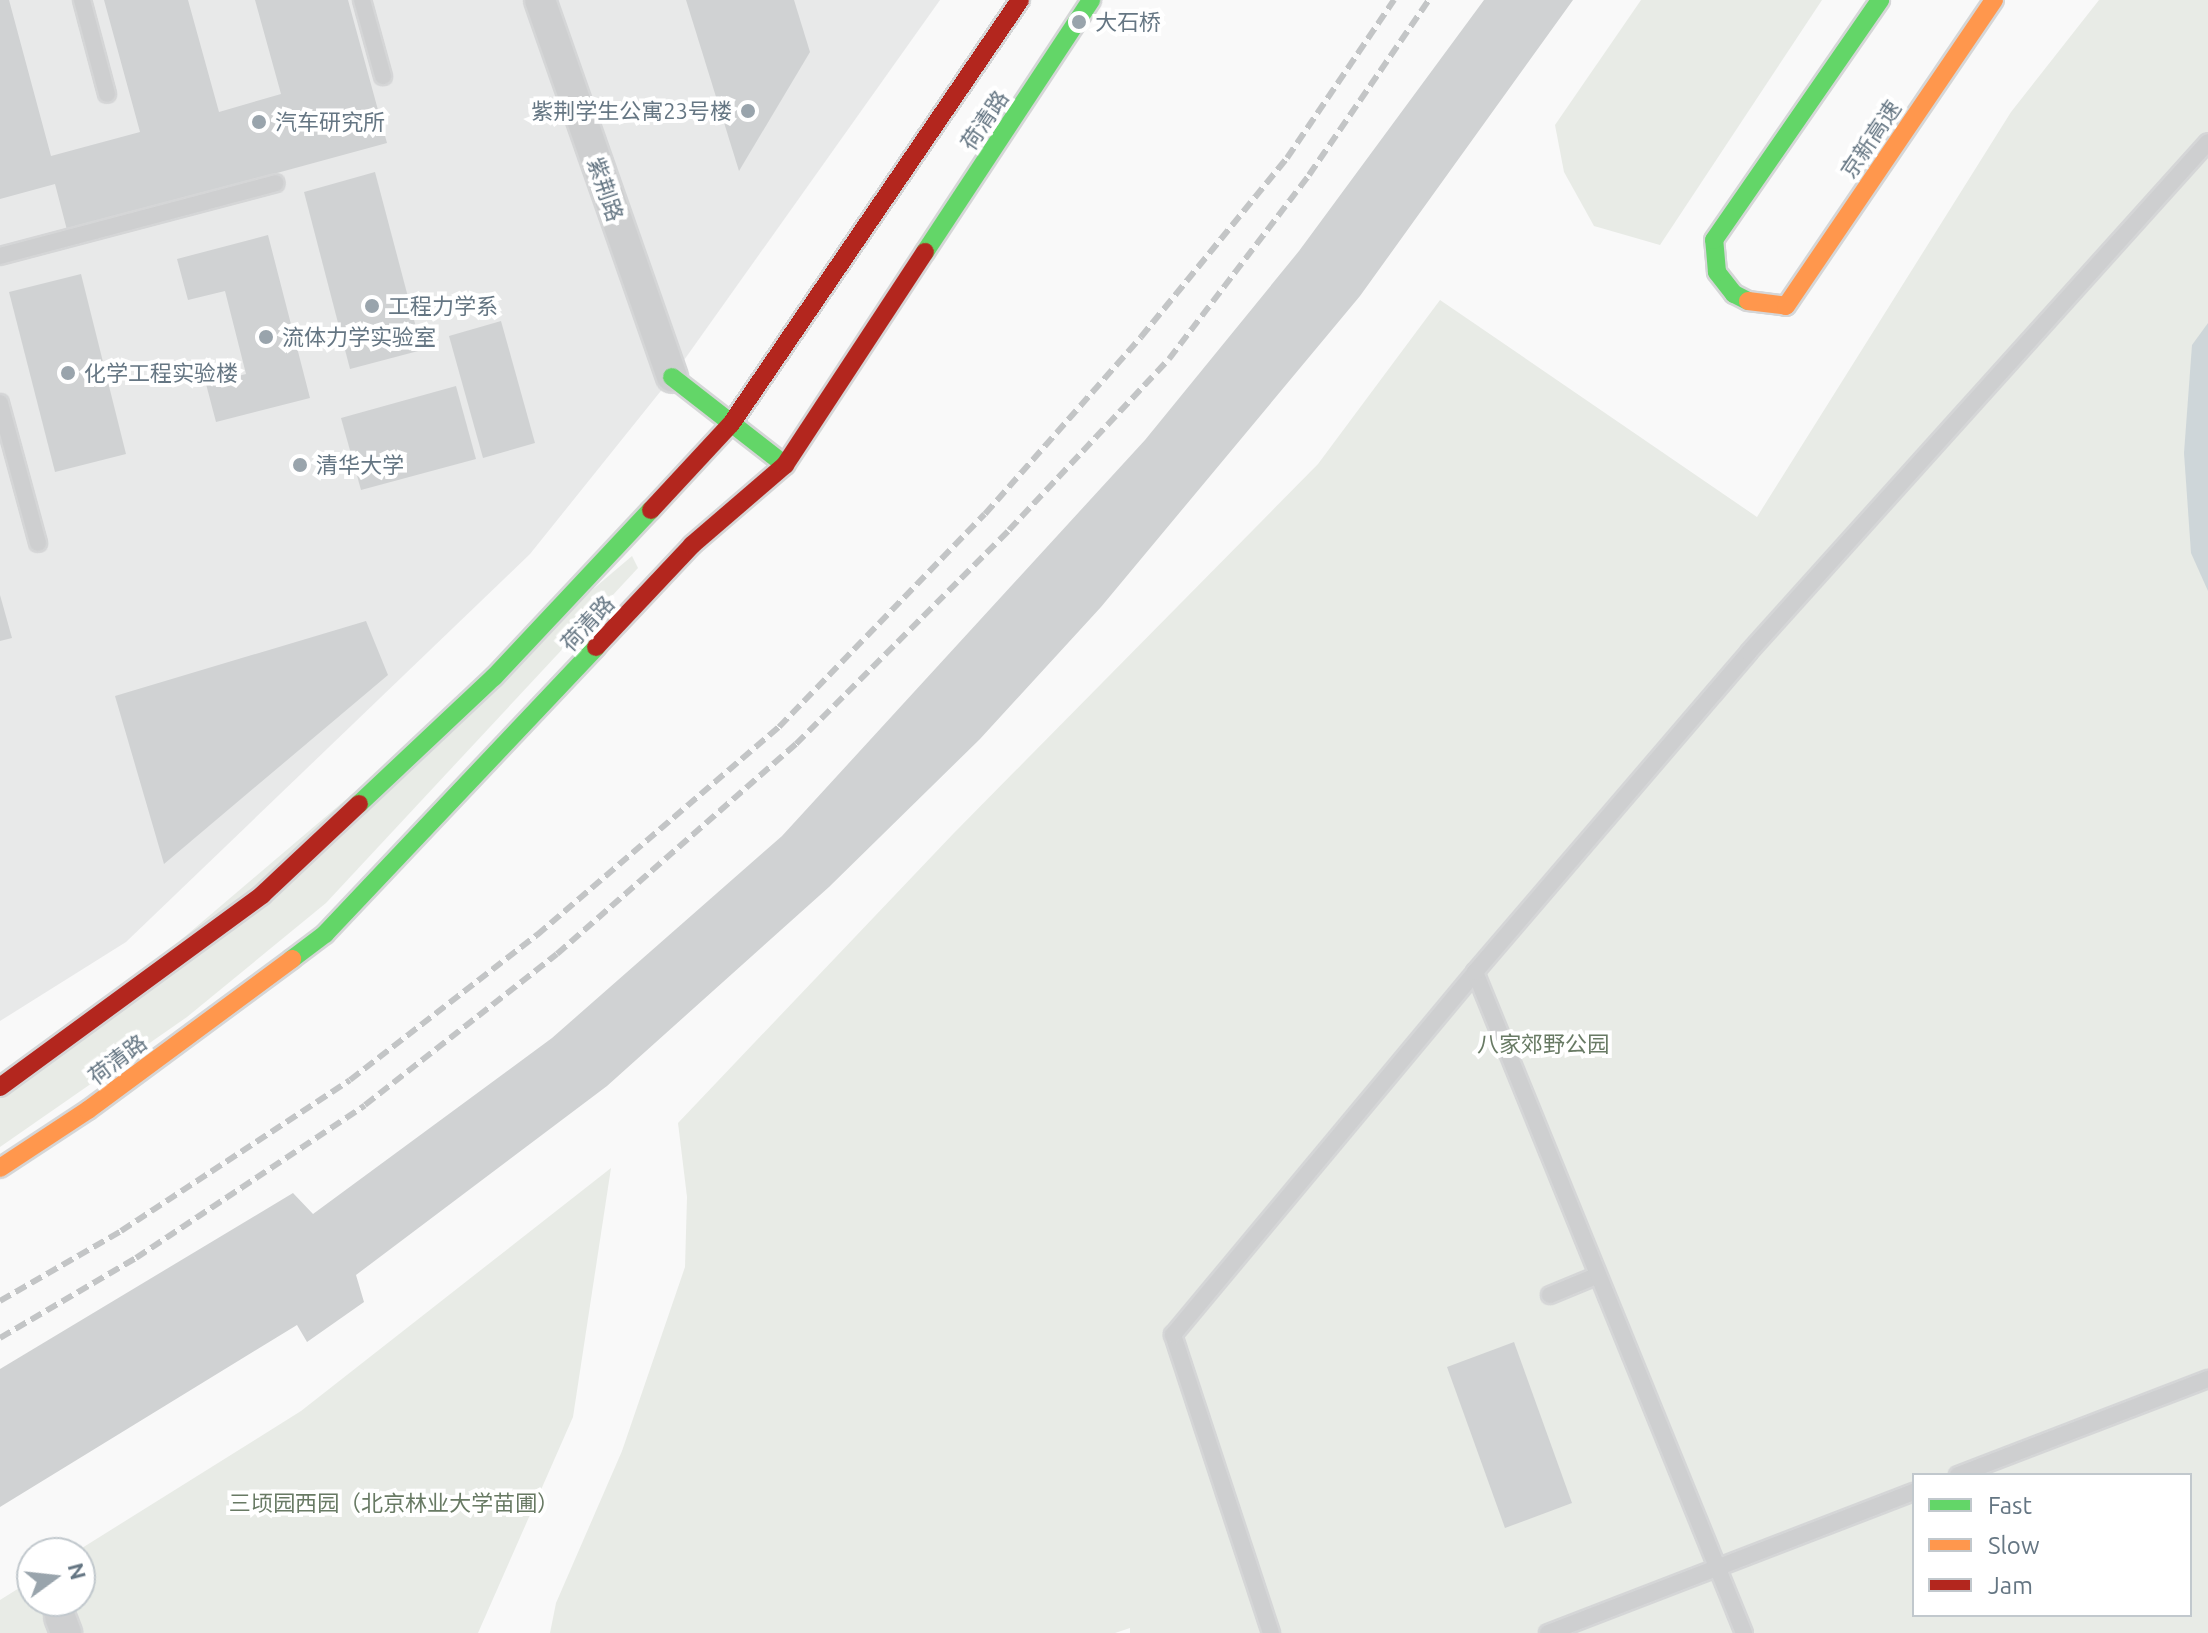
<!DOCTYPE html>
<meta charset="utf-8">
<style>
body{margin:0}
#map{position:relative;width:2208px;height:1633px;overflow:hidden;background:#f9f9f9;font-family:Ubuntu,"Noto Sans SC",sans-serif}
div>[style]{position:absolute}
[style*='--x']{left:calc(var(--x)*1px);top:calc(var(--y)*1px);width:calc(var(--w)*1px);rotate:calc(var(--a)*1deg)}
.built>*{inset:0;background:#e8e9e9}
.green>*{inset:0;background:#e8ebe6}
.water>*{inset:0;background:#ced6d9}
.building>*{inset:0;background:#d0d2d3}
.roads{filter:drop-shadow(2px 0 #d5d6d7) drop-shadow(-2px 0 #d5d6d7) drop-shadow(0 2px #d5d6d7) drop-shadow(0 -2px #d5d6d7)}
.lane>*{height:16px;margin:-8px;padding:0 8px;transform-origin:8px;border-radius:8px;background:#cecfd0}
.street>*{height:30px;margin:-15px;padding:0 15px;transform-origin:15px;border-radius:15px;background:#cecfd0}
.fast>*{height:18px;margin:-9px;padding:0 9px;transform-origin:9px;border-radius:9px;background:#63d668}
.slow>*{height:18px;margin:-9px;padding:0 9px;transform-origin:9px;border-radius:9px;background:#ff974d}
.jam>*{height:18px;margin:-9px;padding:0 9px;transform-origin:9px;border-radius:9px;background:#b3261e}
.rail>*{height:6px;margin-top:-3px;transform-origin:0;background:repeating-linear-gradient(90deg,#c3c5c6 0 12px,transparent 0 18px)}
.dots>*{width:22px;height:22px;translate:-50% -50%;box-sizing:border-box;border:4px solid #fff;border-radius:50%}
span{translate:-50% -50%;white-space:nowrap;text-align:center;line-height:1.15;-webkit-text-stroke:8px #fff;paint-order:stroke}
.poi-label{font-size:22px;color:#657683}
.left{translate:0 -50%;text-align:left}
.right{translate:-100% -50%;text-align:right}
.street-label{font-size:22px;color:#657683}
.park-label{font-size:22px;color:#687a64}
.legend{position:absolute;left:1912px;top:1473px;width:280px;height:144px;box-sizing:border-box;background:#fff;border:2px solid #c1c8cd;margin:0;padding:10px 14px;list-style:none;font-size:24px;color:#657683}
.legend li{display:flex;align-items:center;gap:16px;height:40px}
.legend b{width:40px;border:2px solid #c1c8cd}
.north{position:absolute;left:16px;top:1537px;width:80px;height:80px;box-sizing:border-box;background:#fff;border:2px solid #c1c8cd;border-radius:50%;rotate:75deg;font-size:22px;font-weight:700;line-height:32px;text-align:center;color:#657683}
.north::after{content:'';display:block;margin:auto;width:28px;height:36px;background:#99a4ac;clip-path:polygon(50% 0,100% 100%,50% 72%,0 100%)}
</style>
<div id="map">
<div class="built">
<div style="clip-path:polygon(0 0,940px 0,672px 377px,530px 554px,126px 942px,0 1021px)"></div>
</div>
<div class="green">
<div style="clip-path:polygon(1641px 0,1822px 0,1660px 245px,1594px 226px,1564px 172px,1555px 125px)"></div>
<div style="clip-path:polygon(evenodd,2099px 0,2208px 0,2208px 1633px,1130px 1633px,1130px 1628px,1115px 1633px,550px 1633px,556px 1603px,622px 1451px,685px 1267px,687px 1197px,678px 1123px,953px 834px,1318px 464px,1440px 300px,1757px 517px,2011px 112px,2099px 0,1914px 1475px,2190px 1475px,2190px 1615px,1914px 1615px,1914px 1475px)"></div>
<div style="clip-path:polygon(632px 556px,638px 568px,326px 903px,187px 1017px,0 1147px,0 1094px)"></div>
<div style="clip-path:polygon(611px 1168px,573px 1417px,478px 1633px,0 1633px,0 1600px,32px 1580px,32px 1601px,80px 1601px,80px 1553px,74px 1553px,301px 1411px)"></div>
</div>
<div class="water">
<div style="clip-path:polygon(2208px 323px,2208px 591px,2191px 553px,2184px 453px,2192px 345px)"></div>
</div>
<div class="building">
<div style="clip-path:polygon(0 0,9px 0,51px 156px,140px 132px,104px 0,188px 0,219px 112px,281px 94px,255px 0,348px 0,387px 143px,67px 230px,55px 184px,0 199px)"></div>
<div style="clip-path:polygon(686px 0,794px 0,810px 52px,739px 171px)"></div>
<div style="clip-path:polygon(1484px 0,1573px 0,1360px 296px,1101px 607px,980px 739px,829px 887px,607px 1086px,356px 1275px,364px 1302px,307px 1342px,297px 1325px,0 1507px,0 1369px,293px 1193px,313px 1214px,552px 1038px,782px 836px,1145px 440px,1299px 251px)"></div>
<div style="clip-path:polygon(375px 172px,422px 350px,350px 369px,304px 192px)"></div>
<div style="clip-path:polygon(268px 235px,310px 398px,216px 422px,206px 384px,246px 374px,225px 291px,188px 300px,177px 259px)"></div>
<div style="clip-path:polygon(81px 274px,126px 454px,55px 472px,9px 292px)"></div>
<div style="clip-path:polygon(501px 321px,535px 443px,483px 458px,449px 336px)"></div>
<div style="clip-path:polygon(456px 386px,476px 459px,361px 490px,341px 418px)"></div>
<div style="clip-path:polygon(0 595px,12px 638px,0 641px)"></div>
<div style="clip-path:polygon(366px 621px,388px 675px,164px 864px,115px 696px)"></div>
<div style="clip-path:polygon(1514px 1342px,1572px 1503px,1505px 1528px,1447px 1367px)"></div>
</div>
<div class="roads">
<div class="lane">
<div style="--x:82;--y:0;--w:97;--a:75.1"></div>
<div style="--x:362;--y:0;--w:79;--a:74.6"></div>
<div style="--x:0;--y:256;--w:285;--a:-14.8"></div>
<div style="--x:0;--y:403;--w:145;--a:74.8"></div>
<div style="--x:1550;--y:1295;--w:50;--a:-22.4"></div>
<div style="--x:1958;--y:1475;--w:268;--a:-21"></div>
<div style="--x:1271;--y:1633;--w:314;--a:-108.2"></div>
<div style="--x:1173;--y:1335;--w:472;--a:-50.2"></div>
<div style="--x:1548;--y:1633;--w:392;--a:-21.1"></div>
<div style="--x:1744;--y:1633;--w:714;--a:-112.14"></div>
<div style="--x:1475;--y:972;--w:421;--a:-49.4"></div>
<div style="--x:1749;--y:652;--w:686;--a:-48.01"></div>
</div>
<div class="street">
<div style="--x:540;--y:0;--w:399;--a:70.7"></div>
<div style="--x:60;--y:1617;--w:17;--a:69"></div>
</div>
<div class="fast">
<div style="--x:925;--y:252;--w:302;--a:-56.6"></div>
<div style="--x:1748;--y:301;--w:16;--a:-153"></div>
<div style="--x:1734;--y:294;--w:28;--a:-128"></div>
<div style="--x:1717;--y:272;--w:32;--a:-95"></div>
<div style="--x:1714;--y:240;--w:292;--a:-55.3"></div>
<div style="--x:672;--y:377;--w:143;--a:37.9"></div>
<div style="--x:359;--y:804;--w:185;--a:-43.3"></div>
<div style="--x:494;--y:677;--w:229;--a:-46.8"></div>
<div style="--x:292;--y:959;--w:41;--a:-37.1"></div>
<div style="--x:325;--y:934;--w:395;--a:-46.6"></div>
</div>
<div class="slow">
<div style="--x:1748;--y:301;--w:38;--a:7"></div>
<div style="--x:1786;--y:306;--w:370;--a:-55.8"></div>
<div style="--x:0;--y:1168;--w:105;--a:-33.4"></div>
<div style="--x:88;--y:1110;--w:254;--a:-36.5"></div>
</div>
<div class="jam">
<div style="--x:651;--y:510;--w:117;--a:-47.1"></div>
<div style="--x:731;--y:424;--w:513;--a:-55.72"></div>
<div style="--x:596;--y:647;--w:140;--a:-46.7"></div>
<div style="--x:692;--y:545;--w:123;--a:-40.7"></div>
<div style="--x:785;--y:465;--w:255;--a:-56.7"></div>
<div style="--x:0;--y:1087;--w:325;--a:-36.2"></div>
<div style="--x:262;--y:895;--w:133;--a:-43.2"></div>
</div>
</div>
<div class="rail">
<div style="--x:0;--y:1301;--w:140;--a:-30"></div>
<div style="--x:121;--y:1231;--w:274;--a:-33.4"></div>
<div style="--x:350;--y:1080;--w:237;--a:-37.8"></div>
<div style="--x:537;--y:935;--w:319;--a:-40.7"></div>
<div style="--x:779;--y:727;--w:296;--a:-46"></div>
<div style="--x:985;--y:514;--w:236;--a:-48.6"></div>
<div style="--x:1141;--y:337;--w:231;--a:-50.8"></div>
<div style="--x:1287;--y:158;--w:191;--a:-55.9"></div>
<div style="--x:0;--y:1338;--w:158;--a:-30.5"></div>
<div style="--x:136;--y:1258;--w:275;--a:-33.7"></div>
<div style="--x:365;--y:1105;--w:244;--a:-38.2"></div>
<div style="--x:557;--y:954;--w:318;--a:-41.3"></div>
<div style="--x:796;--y:744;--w:302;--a:-45.1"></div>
<div style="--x:1009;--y:530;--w:234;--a:-46.9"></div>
<div style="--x:1169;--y:359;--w:231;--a:-52.7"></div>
<div style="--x:1309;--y:175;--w:212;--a:-55.6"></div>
</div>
<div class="dots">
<div style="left:1079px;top:22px;background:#99a4ac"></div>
<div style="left:748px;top:111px;background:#99a4ac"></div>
<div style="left:259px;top:122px;background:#99a4ac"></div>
<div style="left:372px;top:306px;background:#99a4ac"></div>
<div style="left:266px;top:337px;background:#99a4ac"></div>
<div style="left:68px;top:373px;background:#99a4ac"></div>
<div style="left:300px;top:465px;background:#99a4ac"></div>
</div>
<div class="poi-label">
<span class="left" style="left:1095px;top:22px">大石桥</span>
<span class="right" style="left:732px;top:111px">紫荆学生公寓23号楼</span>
<span class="left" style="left:275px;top:122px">汽车研究所</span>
<span class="left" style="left:388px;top:306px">工程力学系</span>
<span class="left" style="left:282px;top:337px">流体力学实验室</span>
<span class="left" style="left:84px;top:373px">化学工程实验楼</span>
<span class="left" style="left:316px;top:465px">清华大学</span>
</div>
<div class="street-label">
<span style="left:984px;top:120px;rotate:-56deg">荷清路</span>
<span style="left:1870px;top:139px;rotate:-56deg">京新高速</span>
<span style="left:606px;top:189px;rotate:71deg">紫荆路</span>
<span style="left:587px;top:623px;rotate:-47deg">荷清路</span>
<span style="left:117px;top:1059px;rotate:-37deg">荷清路</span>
</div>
<div class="park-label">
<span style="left:1543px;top:1044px">八家郊野公园</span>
<span style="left:394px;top:1503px">三顷园西园（北京林业大学苗圃）</span>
</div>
<ul class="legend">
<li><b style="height:10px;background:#63d668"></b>Fast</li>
<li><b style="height:10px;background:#ff974d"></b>Slow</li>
<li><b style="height:10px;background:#b3261e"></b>Jam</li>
</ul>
<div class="north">N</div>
</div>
